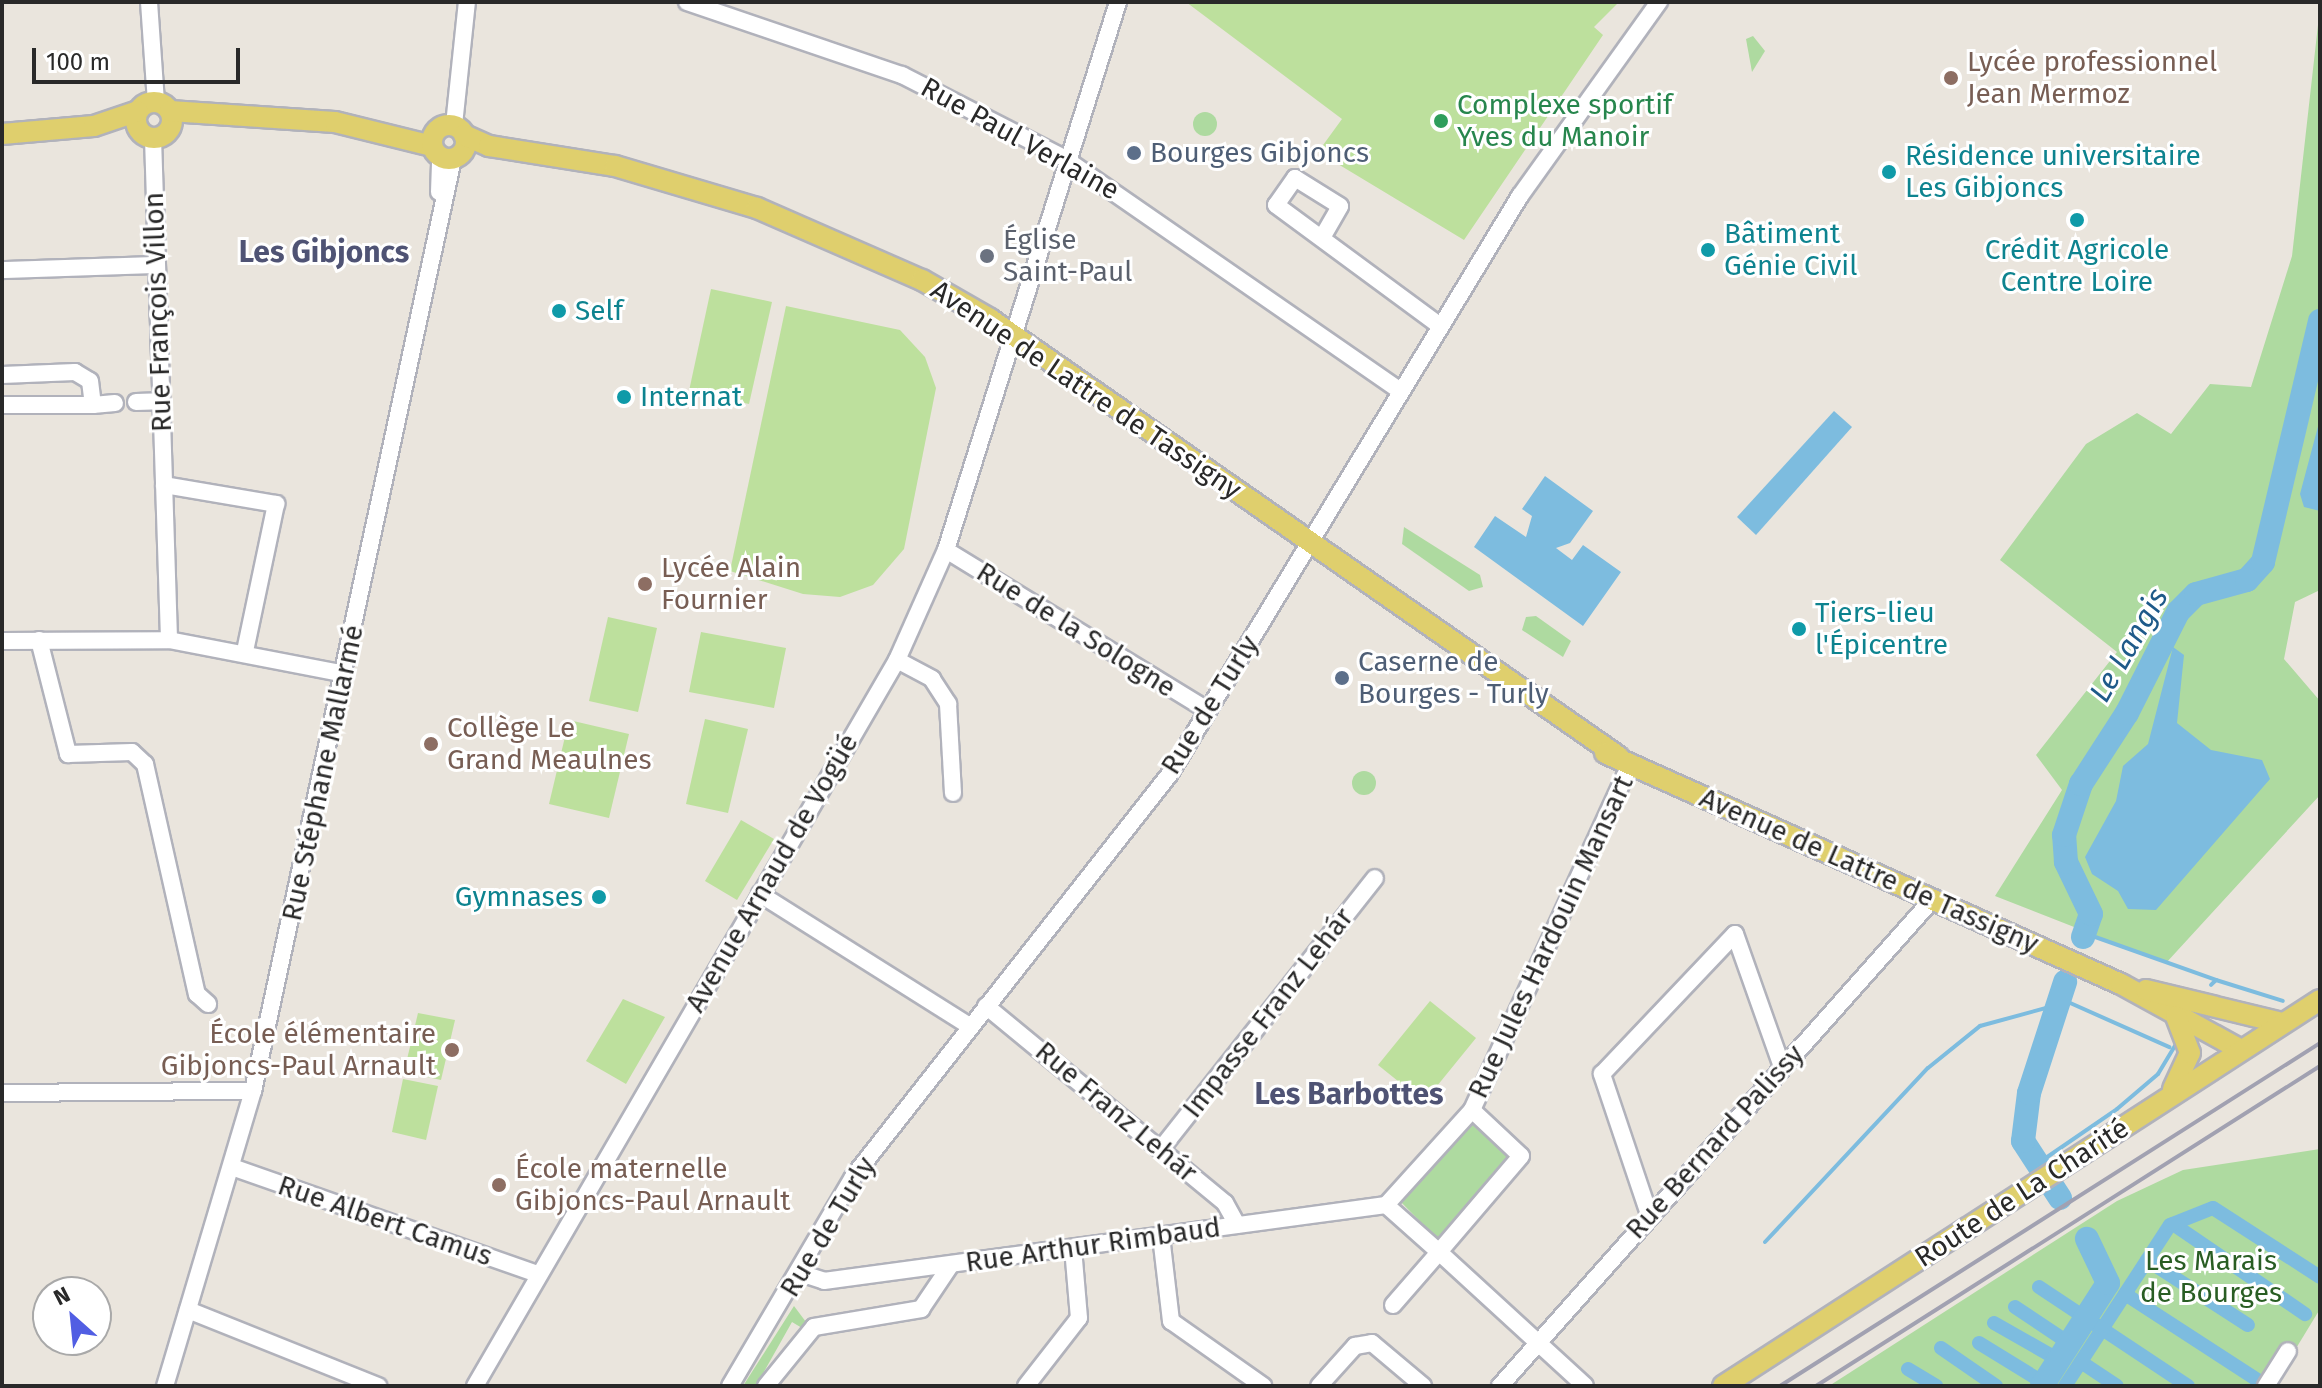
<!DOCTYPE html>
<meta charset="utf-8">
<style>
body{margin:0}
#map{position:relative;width:2322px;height:1388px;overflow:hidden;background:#eae5dd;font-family:"Fira Sans",sans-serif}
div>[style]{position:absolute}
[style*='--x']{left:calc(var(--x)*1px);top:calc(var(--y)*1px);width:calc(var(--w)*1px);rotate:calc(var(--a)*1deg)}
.green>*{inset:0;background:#aedaa0}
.round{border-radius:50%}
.pitch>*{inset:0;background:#bde09d}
.water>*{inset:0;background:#7dbcdf}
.stream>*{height:4px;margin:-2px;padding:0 2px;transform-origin:2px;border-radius:2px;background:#7dbcdf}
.canal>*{height:14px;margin:-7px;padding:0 7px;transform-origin:7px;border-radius:7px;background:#7dbcdf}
.river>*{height:24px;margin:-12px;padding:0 12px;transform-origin:12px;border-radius:12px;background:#7dbcdf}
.roads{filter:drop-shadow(2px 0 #b1b2bb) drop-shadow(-2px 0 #b1b2bb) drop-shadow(0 2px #b1b2bb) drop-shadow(0 -2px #b1b2bb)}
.minor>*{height:16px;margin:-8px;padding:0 8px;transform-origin:8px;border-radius:8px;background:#fff}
.major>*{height:20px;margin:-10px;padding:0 10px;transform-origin:10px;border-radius:10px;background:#dfcf6d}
.major>.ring{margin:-10px;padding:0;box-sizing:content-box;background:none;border:20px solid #dfcf6d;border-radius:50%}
.rail>*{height:4px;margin:-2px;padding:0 2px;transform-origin:2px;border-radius:2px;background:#a1a1b1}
.dots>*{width:22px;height:22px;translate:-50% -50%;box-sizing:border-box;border:4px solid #fff;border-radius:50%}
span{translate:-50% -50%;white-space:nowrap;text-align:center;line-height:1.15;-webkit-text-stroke:6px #fff;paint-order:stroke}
.education-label{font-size:28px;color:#785e54}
.left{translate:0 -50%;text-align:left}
.right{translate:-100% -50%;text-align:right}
.leisure-label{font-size:28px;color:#27864d}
.street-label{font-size:28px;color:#292929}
.service-label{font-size:28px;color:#4e5e75}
.culture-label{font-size:28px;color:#0d838f}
.worship-label{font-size:28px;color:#5b616d}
.park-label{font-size:28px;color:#295d23}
.neighbourhood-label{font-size:30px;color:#4f5374;font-weight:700}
.water-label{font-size:30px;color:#1e5a89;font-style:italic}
.frame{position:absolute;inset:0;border:4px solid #292929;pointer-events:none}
.north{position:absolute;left:32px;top:1276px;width:80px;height:80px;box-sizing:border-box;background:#fff;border:2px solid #a9a9a9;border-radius:50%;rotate:333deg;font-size:22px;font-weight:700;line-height:32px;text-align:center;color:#292929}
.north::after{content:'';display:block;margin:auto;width:28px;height:36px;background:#515ee3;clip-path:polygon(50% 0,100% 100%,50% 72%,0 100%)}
.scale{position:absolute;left:32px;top:48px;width:208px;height:36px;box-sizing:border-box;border:4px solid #292929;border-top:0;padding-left:10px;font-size:24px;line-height:28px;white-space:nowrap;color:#292929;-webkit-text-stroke:6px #fff;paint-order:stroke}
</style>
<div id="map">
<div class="green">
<div style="clip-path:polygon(2320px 7px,2320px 590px,2295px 602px,2284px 659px,2320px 701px,2320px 795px,2166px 963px,1995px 896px,2062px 790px,2036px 755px,2117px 652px,2000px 560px,2086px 444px,2137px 413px,2171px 434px,2210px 384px,2251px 387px,2292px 256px)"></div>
<div style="clip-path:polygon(1753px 36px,1765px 51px,1752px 72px,1746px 39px)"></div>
<div class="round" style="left:1193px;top:112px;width:24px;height:24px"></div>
<div style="clip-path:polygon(1404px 527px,1480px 575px,1483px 587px,1469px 591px,1402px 544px)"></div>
<div style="clip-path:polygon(1536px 616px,1571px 641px,1563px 657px,1522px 630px,1526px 617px)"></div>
<div class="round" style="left:1352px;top:771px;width:24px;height:24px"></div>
<div style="clip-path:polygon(1470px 1123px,1512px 1155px,1438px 1240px,1399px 1200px)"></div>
<div style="clip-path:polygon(2320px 1149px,2320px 1309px,2273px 1386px,1829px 1386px,2117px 1201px,2183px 1170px)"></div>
<div style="clip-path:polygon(794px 1306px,806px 1322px,802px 1328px,792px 1322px,756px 1386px,743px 1386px)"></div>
</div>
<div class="pitch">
<div style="clip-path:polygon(1186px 2px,1619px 2px,1594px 27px,1603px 35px,1464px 240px,1318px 152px,1342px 119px)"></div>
<div style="clip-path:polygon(711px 289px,772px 302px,749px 404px,689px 391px)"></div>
<div style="clip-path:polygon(786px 306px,900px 330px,925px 357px,936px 388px,904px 549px,873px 585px,840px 597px,803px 594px,730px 571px)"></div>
<div style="clip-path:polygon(608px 617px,657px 628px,638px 712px,589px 701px)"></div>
<div style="clip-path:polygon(701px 632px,786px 648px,774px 708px,689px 692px)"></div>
<div style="clip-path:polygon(705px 719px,748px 729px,728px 813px,686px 804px)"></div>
<div style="clip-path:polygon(569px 720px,629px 734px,609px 818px,549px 804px)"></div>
<div style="clip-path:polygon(741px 820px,774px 839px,737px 900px,705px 881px)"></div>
<div style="clip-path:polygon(623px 999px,665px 1017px,626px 1084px,586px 1061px)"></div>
<div style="clip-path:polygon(1430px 1001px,1476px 1038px,1424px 1102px,1378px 1065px)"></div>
<div style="clip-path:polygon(418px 1013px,455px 1020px,441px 1080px,404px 1072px)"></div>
<div style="clip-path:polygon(403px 1079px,438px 1086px,426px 1140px,392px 1132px)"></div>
</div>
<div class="water">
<div style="clip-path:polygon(1834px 411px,1852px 427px,1756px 535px,1737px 517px)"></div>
<div style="clip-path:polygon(2320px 419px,2320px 511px,2304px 507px,2300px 494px)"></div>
<div style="clip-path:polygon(1545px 476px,1593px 511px,1570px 543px,1556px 548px,1572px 560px,1583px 545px,1621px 572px,1583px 626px,1474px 547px,1495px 516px,1526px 537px,1532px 516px,1522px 509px)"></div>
<div style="clip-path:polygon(2173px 647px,2184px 655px,2177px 723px,2211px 750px,2262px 760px,2270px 779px,2156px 910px,2128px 909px,2118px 891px,2092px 874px,2085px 857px,2116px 801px,2123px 766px,2148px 744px)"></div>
</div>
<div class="stream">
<div style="--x:2084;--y:933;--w:140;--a:19.6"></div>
<div style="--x:2216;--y:980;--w:7;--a:135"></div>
<div style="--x:2216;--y:980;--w:70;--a:17.4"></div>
<div style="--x:2037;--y:1164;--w:97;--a:-34.5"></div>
<div style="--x:2117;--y:1109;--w:54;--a:-40.5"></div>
<div style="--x:2158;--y:1074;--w:35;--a:-59"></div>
<div style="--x:1765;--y:1242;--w:238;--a:-46.9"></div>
<div style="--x:1928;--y:1068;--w:67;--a:-38.9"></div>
<div style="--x:1980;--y:1026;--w:91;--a:-15.3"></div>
<div style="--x:2068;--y:1002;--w:111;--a:24"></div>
</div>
<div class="canal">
<div style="--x:2173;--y:1224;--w:160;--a:34.3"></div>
<div style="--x:2147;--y:1260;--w:120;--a:32.8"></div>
<div style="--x:2039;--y:1287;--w:179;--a:33.6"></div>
<div style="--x:2125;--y:1294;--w:160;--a:33"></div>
<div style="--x:2015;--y:1307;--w:65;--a:33.7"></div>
<div style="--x:1994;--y:1323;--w:75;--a:29.6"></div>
<div style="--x:1979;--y:1343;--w:76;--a:31.6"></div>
<div style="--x:1941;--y:1348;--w:67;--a:34.6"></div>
<div style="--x:2081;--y:1362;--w:43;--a:33.7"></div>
<div style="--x:1908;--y:1369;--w:33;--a:31"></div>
<div style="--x:2065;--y:1386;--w:192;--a:-56.9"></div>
<div style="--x:2170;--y:1225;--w:46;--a:-21.6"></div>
<div style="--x:2213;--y:1208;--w:127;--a:32.8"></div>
</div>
<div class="river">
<div style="--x:2083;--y:937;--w:24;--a:-71"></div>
<div style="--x:2091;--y:914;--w:58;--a:-115.7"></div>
<div style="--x:2066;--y:862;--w:27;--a:-94"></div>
<div style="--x:2064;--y:835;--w:54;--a:-71.6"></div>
<div style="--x:2081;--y:784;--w:85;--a:-57.1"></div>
<div style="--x:2127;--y:713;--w:113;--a:-63.2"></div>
<div style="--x:2178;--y:612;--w:25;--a:-45"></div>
<div style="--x:2196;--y:594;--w:53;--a:-15.4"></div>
<div style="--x:2247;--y:580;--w:24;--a:-48"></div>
<div style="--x:2263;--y:562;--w:248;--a:-76.7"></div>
<div style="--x:2060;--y:1198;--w:68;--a:-123"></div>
<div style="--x:2023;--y:1141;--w:48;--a:-82.9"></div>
<div style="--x:2029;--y:1093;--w:117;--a:-72"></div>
<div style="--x:2042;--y:1386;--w:122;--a:-57.3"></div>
<div style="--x:2108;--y:1283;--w:49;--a:-115.5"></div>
</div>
<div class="roads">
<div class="minor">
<div style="--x:149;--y:2;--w:100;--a:86"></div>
<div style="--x:687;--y:2;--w:227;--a:18.8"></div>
<div style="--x:902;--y:75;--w:182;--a:27.1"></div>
<div style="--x:1064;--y:158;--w:409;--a:34.7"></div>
<div style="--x:454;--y:125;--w:124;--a:-84"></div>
<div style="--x:153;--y:138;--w:502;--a:88.17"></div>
<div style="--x:439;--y:192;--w:35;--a:-88"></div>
<div style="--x:1323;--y:236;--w:34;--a:-60"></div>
<div style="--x:1340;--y:206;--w:53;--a:-148.1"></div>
<div style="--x:1295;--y:178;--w:33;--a:125"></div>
<div style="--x:1276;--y:205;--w:204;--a:36.4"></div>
<div style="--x:2;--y:270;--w:152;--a:-1.9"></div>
<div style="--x:2;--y:375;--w:73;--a:-2.4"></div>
<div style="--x:75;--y:372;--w:17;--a:31"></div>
<div style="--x:90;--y:381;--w:24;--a:83"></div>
<div style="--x:93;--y:405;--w:91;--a:180"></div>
<div style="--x:136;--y:402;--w:24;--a:-2"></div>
<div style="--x:93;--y:405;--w:22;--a:-5"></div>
<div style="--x:164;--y:485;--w:114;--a:9.6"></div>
<div style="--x:276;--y:504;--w:150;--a:101.9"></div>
<div style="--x:946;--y:550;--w:306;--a:31.5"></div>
<div style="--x:39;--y:640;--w:118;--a:75.7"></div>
<div style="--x:68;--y:754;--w:64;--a:-1.8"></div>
<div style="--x:132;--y:752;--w:18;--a:43"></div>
<div style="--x:145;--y:764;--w:236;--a:77.3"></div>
<div style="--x:197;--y:994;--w:15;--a:42"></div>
<div style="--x:2;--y:641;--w:167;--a:-0.3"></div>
<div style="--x:169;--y:640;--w:179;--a:10.9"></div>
<div style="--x:897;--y:660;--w:40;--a:28"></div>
<div style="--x:932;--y:679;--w:30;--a:57"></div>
<div style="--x:948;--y:704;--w:89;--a:86.8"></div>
<div style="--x:760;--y:894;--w:248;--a:32.2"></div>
<div style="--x:986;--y:1006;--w:310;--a:39.5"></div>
<div style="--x:1225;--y:1203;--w:25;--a:61"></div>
<div style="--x:2;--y:1093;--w:251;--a:-0.5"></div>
<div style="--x:1472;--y:1110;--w:67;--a:43.2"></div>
<div style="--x:1521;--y:1156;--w:126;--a:130.5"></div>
<div style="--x:1439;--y:1252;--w:71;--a:-138.4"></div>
<div style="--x:1386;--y:1205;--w:128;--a:-47.8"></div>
<div style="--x:1472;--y:1110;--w:382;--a:-65.4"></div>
<div style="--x:1161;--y:1149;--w:345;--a:-51.7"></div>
<div style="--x:232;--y:1167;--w:324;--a:19.3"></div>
<div style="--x:1649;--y:1214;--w:148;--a:-108.6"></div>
<div style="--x:1602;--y:1074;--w:193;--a:-46.5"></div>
<div style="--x:1735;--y:934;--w:141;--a:70.5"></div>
<div style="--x:1161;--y:1236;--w:86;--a:83.3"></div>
<div style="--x:1171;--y:1321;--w:113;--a:35.2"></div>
<div style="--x:800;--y:1273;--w:25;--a:18"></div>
<div style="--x:824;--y:1281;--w:567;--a:-7.7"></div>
<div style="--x:1393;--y:1305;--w:70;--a:-49"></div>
<div style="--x:1439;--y:1252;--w:198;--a:42.5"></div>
<div style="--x:188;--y:1310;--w:205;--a:21.8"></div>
<div style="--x:165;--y:1386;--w:308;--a:-73.4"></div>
<div style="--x:253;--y:1091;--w:953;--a:-77.89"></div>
<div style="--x:475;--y:1386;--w:840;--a:-59.83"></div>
<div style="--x:897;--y:660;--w:120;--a:-66"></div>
<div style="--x:946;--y:550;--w:574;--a:-72.57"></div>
<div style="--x:730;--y:1386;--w:243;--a:-59.5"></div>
<div style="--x:853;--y:1177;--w:511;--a:-51.83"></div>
<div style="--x:1169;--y:775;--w:677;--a:-58.78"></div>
<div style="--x:1520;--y:196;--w:239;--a:-54.4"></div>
<div style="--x:766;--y:1386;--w:76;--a:-50.9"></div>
<div style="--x:814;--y:1327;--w:109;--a:-9.5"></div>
<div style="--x:921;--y:1309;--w:52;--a:-56"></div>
<div style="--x:1026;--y:1386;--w:86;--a:-52.1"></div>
<div style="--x:1079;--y:1318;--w:70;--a:-94.9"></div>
<div style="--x:1319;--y:1386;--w:54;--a:-48"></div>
<div style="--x:1355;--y:1346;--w:17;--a:-10"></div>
<div style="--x:1372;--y:1343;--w:67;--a:40.1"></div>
<div style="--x:1500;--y:1386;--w:650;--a:-48.37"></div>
<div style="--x:2266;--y:1386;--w:41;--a:-57.8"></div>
</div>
<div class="major">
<div class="ring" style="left:136px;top:102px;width:16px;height:16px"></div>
<div style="--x:170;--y:111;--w:165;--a:3.8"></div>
<div style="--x:335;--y:122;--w:100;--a:13.9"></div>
<div class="ring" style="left:432px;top:125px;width:14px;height:14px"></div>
<div style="--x:2;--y:134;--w:92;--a:-5"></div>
<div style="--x:94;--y:126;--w:46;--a:-18.8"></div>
<div style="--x:464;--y:135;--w:27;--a:24"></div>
<div style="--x:489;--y:146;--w:128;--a:9"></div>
<div style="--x:615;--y:166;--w:148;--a:16.5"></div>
<div style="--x:757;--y:208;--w:180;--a:23.6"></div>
<div style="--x:922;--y:280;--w:78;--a:29.8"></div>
<div style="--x:990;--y:319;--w:766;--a:34.85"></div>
<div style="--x:1605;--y:753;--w:565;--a:24.12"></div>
<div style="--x:2121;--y:984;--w:135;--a:28.8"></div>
<div style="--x:2146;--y:990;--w:140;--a:13.6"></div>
<div style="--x:2173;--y:1089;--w:40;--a:-65"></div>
<div style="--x:2190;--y:1053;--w:39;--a:-111"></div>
<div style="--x:1723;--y:1386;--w:711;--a:-32.89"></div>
</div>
</div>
<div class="rail">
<div style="--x:1780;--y:1386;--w:640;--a:-32.42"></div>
<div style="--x:1816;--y:1386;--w:597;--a:-32.41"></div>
</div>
<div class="dots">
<div style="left:1951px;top:78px;background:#8d6e63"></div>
<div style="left:1441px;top:121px;background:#2e9e5b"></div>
<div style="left:1134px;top:153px;background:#5c6f8a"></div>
<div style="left:1889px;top:172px;background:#0f9aa8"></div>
<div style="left:2077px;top:220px;background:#0f9aa8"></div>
<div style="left:1708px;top:250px;background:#0f9aa8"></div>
<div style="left:987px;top:256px;background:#6b7280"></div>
<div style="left:559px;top:311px;background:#0f9aa8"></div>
<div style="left:624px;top:397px;background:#0f9aa8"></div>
<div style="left:645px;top:584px;background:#8d6e63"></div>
<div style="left:1799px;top:629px;background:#0f9aa8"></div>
<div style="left:1342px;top:678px;background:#5c6f8a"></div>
<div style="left:431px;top:744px;background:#8d6e63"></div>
<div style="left:599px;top:897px;background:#0f9aa8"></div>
<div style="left:452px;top:1050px;background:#8d6e63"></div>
<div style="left:499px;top:1185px;background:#8d6e63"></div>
</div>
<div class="education-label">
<span class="left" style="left:1967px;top:78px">Lycée professionnel<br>Jean Mermoz</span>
<span class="left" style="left:661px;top:584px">Lycée Alain<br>Fournier</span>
<span class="left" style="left:447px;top:744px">Collège Le<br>Grand Meaulnes</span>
<span class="right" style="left:436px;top:1050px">École élémentaire<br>Gibjoncs-Paul Arnault</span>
<span class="left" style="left:515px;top:1185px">École maternelle<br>Gibjoncs-Paul Arnault</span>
</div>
<div class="leisure-label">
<span class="left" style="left:1457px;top:121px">Complexe sportif<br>Yves du Manoir</span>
</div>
<div class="street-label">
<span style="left:1020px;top:139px;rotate:29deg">Rue Paul Verlaine</span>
<span style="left:158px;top:312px;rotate:-92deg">Rue François Villon</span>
<span style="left:1086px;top:390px;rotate:34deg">Avenue de Lattre de Tassigny</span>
<span style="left:1076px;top:630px;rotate:32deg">Rue de la Sologne</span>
<span style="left:1210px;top:705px;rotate:-58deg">Rue de Turly</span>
<span style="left:323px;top:773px;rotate:-78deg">Rue Stéphane Mallarmé</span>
<span style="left:1869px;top:871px;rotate:24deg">Avenue de Lattre de Tassigny</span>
<span style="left:772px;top:873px;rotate:-60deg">Avenue Arnaud de Vogüé</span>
<span style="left:1551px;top:937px;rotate:-65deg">Rue Jules Hardouin Mansart</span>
<span style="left:1268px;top:1013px;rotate:-52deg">Impasse Franz Lehár</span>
<span style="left:1116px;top:1112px;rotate:40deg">Rue Franz Lehár</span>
<span style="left:1715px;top:1142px;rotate:-48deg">Rue Bernard Palissy</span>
<span style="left:2022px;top:1193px;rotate:-33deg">Route de La Charité</span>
<span style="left:385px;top:1221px;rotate:19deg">Rue Albert Camus</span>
<span style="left:828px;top:1227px;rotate:-59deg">Rue de Turly</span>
<span style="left:1093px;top:1245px;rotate:-8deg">Rue Arthur Rimbaud</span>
</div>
<div class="service-label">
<span class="left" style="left:1150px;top:153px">Bourges Gibjoncs</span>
<span class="left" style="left:1358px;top:678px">Caserne de<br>Bourges - Turly</span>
</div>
<div class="culture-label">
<span class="left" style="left:1905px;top:172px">Résidence universitaire<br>Les Gibjoncs</span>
<span class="left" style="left:1724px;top:250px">Bâtiment<br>Génie Civil</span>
<span style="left:2077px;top:266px">Crédit Agricole<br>Centre Loire</span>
<span class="left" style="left:575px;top:311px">Self</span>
<span class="left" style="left:640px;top:397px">Internat</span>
<span class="left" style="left:1815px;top:629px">Tiers-lieu<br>l'Épicentre</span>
<span class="right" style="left:583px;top:897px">Gymnases</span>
</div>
<div class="worship-label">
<span class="left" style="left:1003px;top:256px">Église<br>Saint-Paul</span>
</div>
<div class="park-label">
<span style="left:2211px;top:1277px">Les Marais<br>de Bourges</span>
</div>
<div class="neighbourhood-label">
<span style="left:324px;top:252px">Les Gibjoncs</span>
<span style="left:1349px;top:1094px">Les Barbottes</span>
</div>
<div class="water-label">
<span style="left:2129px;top:645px;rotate:-60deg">Le Langis</span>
</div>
<div class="frame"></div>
<div class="north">N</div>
<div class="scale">100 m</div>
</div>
